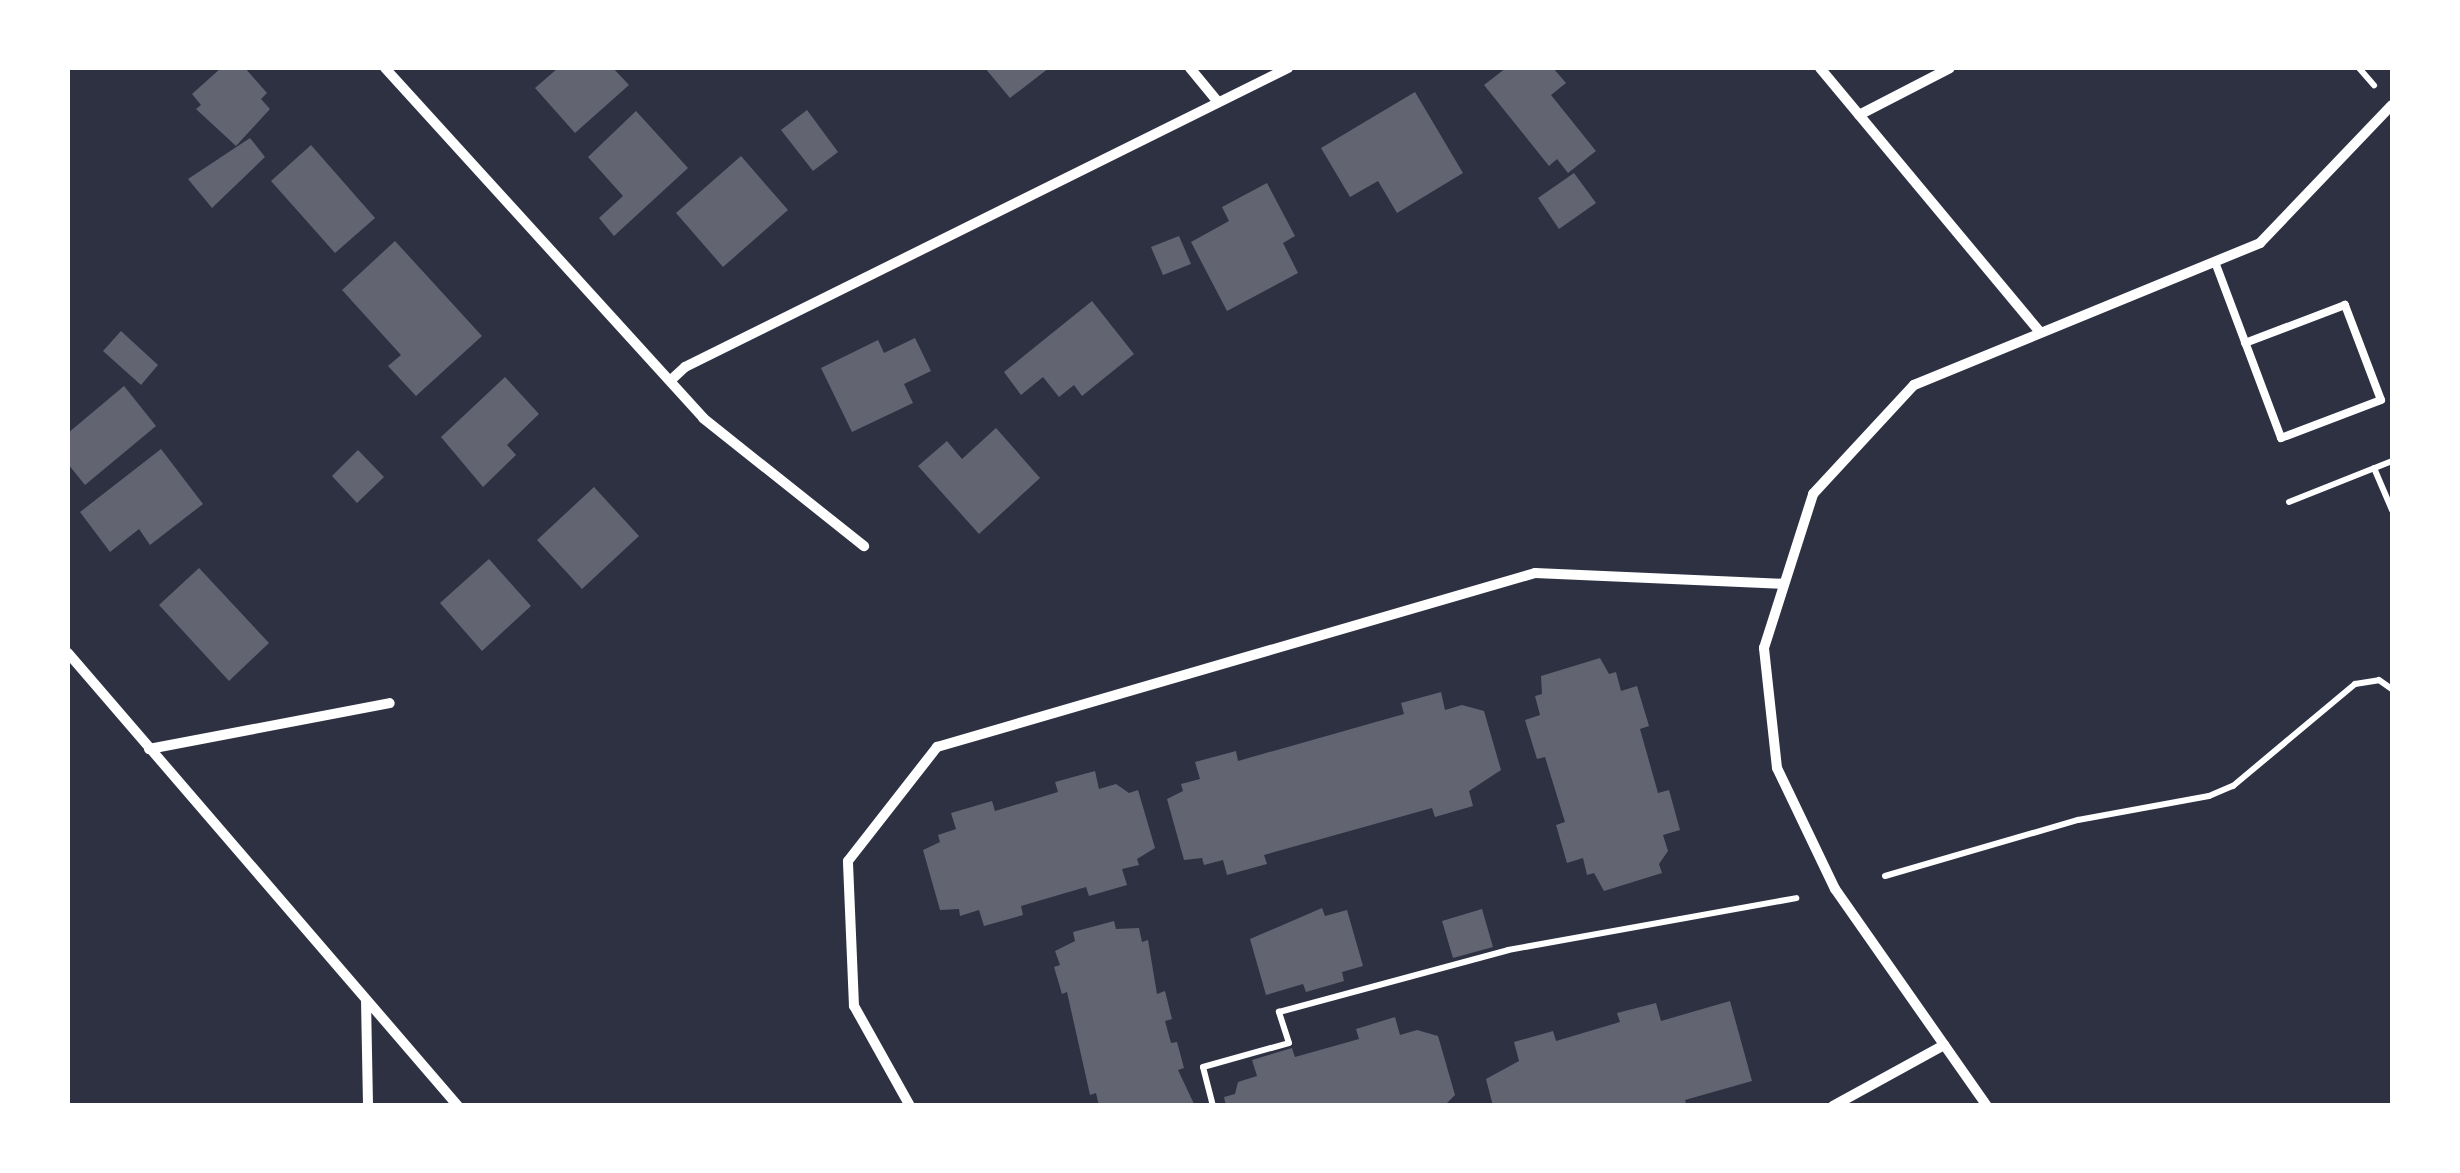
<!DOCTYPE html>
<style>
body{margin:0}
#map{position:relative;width:2460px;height:1173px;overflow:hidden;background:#2d3142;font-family:"Fira Sans",sans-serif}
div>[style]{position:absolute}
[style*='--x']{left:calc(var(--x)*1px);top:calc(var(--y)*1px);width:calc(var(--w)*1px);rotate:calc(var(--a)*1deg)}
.building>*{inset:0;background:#626471}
.path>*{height:6px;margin:-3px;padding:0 3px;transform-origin:3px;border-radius:3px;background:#fff}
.service>*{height:8px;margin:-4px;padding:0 4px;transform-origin:4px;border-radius:4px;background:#fff}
.minor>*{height:10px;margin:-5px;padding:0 5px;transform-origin:5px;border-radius:5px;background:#fff}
span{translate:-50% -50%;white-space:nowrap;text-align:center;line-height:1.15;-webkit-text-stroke:10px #fff;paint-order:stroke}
.frame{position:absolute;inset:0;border:70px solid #fff;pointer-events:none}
</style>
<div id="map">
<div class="building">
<div style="clip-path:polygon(221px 68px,245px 68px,267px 93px,261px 99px,270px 109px,236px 146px,196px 109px,201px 105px,192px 94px)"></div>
<div style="clip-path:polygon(558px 68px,613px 68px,629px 85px,575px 133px,535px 88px)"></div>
<div style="clip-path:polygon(985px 68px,1049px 68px,1010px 98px)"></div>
<div style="clip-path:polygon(1506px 68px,1553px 68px,1566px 83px,1551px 95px,1596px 151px,1568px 173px,1557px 159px,1549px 166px,1484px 85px)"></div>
<div style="clip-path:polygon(1415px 92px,1463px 173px,1397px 213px,1378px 181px,1350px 197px,1321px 148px)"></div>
<div style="clip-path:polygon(807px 110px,838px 152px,813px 171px,781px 130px)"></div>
<div style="clip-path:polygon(636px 111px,688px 168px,614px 236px,599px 218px,623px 196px,588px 157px)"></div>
<div style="clip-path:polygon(250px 138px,265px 157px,212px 208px,188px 179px)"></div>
<div style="clip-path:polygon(311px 145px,375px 218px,335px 253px,271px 181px)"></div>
<div style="clip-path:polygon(741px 156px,788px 210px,723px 267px,676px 213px)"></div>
<div style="clip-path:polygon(1574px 173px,1596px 203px,1559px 229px,1538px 198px)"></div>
<div style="clip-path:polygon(1267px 183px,1295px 236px,1283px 243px,1298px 273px,1227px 311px,1191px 242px,1229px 221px,1222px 207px)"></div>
<div style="clip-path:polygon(1179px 236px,1191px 264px,1163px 275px,1151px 247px)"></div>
<div style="clip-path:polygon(395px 241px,482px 336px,416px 396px,388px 366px,401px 355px,342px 290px)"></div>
<div style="clip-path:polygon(1092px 301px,1134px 354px,1082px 396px,1074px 385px,1059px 397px,1043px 377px,1021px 395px,1004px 372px)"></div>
<div style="clip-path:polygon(121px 331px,158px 365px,141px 385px,103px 351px)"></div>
<div style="clip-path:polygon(915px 338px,931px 371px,904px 384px,913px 403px,852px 432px,821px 368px,878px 340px,884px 353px)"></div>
<div style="clip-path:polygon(505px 377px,539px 414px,507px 445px,516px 455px,483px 487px,441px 437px)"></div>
<div style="clip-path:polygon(124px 386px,156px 426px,85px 485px,68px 464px,68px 433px)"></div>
<div style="clip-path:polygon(996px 428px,1040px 478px,979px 534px,918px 466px,947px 441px,962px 459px)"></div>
<div style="clip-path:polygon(161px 449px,203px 504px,150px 545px,139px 529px,110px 552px,80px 512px)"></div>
<div style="clip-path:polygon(358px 450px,384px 477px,357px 503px,332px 476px)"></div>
<div style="clip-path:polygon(594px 487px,639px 536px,582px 589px,537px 540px)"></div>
<div style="clip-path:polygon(489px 559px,531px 606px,482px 651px,440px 603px)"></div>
<div style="clip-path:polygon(199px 568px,269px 643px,229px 681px,159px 605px)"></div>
<div style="clip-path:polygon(1600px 658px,1609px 674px,1616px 672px,1621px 691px,1637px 686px,1649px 726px,1640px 729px,1658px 793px,1669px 790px,1680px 830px,1663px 835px,1668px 851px,1659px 864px,1662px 873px,1604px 891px,1594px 873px,1587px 875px,1583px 858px,1567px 863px,1556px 825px,1565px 822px,1545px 757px,1537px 759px,1525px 720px,1540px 715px,1535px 696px,1542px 694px,1541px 676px)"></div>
<div style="clip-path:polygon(1441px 692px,1445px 710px,1462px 705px,1484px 711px,1501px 770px,1469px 791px,1473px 806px,1435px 817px,1432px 808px,1264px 855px,1267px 864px,1227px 875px,1223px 860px,1204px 865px,1202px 858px,1184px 860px,1167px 799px,1183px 791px,1181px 784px,1200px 779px,1195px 762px,1236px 751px,1238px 761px,1404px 714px,1401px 703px)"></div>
<div style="clip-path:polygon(1095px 771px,1099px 789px,1116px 784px,1129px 793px,1138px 790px,1155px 848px,1137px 859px,1139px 865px,1122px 869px,1127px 885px,1089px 896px,1086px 887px,1021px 906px,1023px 915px,984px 926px,979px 910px,960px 916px,959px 909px,940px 910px,923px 850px,940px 842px,938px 835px,956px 829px,951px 813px,992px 801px,995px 811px,1058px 792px,1055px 782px)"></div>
<div style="clip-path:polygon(1322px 908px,1325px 916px,1347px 910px,1363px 966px,1342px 972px,1344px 981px,1306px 992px,1303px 984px,1266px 995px,1250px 939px)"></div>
<div style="clip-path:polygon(1482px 909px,1493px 947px,1453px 958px,1442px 921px)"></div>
<div style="clip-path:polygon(1114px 921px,1116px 929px,1139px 928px,1142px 942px,1148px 940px,1157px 994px,1165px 991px,1172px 1019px,1165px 1021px,1171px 1043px,1177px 1042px,1184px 1068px,1178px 1070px,1195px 1106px,1099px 1106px,1096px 1093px,1090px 1095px,1067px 992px,1062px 994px,1054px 967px,1060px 965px,1055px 951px,1075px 941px,1073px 932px)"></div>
<div style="clip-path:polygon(1730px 1001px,1752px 1081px,1685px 1100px,1687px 1106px,1493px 1106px,1486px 1079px,1519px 1061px,1514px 1042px,1553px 1031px,1556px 1041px,1620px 1022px,1617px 1013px,1656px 1003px,1661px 1021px)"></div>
<div style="clip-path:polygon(1395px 1017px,1400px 1035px,1417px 1030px,1438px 1036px,1455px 1095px,1447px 1103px,1226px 1106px,1224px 1097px,1235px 1094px,1238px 1082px,1257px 1076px,1252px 1060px,1292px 1048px,1295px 1057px,1359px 1039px,1356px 1029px)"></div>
</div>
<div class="path">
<div style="--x:2359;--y:68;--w:23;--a:49"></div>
<div style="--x:2374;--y:468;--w:46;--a:66.8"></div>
<div style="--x:2289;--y:502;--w:111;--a:-21.7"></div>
<div style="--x:1885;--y:876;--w:201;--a:-16.2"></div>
<div style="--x:2078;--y:820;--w:133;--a:-10.4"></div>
<div style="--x:2209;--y:796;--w:26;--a:-23"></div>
<div style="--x:2233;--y:786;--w:159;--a:-39.9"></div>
<div style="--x:2355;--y:684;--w:24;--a:-9"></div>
<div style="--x:2379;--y:680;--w:16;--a:35"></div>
<div style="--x:1213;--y:1106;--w:40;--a:-104.4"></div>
<div style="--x:1203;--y:1067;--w:89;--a:-15.6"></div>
<div style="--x:1289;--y:1043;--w:33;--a:-108"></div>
<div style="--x:1279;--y:1012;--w:237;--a:-15.1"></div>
<div style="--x:1508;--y:950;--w:293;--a:-10.2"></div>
</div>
<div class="service">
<div style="--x:2215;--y:262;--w:188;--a:69.4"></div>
<div style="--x:2281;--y:438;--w:107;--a:-20.8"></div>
<div style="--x:2381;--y:400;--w:102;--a:-110.8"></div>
<div style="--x:2345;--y:305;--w:107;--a:159.2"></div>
</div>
<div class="minor">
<div style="--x:385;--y:68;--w:473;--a:47.7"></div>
<div style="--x:703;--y:418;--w:206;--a:38.5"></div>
<div style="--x:1190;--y:68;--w:44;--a:50.5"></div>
<div style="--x:1820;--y:68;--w:342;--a:50.2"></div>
<div style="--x:1859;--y:115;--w:102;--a:-27.3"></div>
<div style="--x:671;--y:380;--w:19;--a:-43"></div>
<div style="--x:685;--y:367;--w:673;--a:-26.37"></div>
<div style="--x:68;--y:653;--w:598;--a:49.27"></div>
<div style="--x:149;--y:749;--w:245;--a:-10.8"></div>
<div style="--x:366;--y:1000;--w:106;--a:88.9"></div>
<div style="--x:910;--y:1106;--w:115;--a:-119.2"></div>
<div style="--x:854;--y:1006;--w:145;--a:-92.4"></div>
<div style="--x:848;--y:861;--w:145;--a:-52"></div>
<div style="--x:937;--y:747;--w:623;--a:-16.22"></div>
<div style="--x:1535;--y:573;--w:249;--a:2.5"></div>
<div style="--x:1833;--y:1106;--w:127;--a:-28.8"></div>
<div style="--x:1987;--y:1106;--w:265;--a:-125"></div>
<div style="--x:1835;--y:889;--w:134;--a:-115.6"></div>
<div style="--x:1777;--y:768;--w:121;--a:-96.2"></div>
<div style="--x:1764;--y:648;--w:162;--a:-72.3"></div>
<div style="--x:1813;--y:494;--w:149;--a:-47.2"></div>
<div style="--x:1914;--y:385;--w:374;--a:-22.3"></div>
<div style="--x:2260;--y:243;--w:191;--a:-46.3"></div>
</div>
<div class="frame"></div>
</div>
